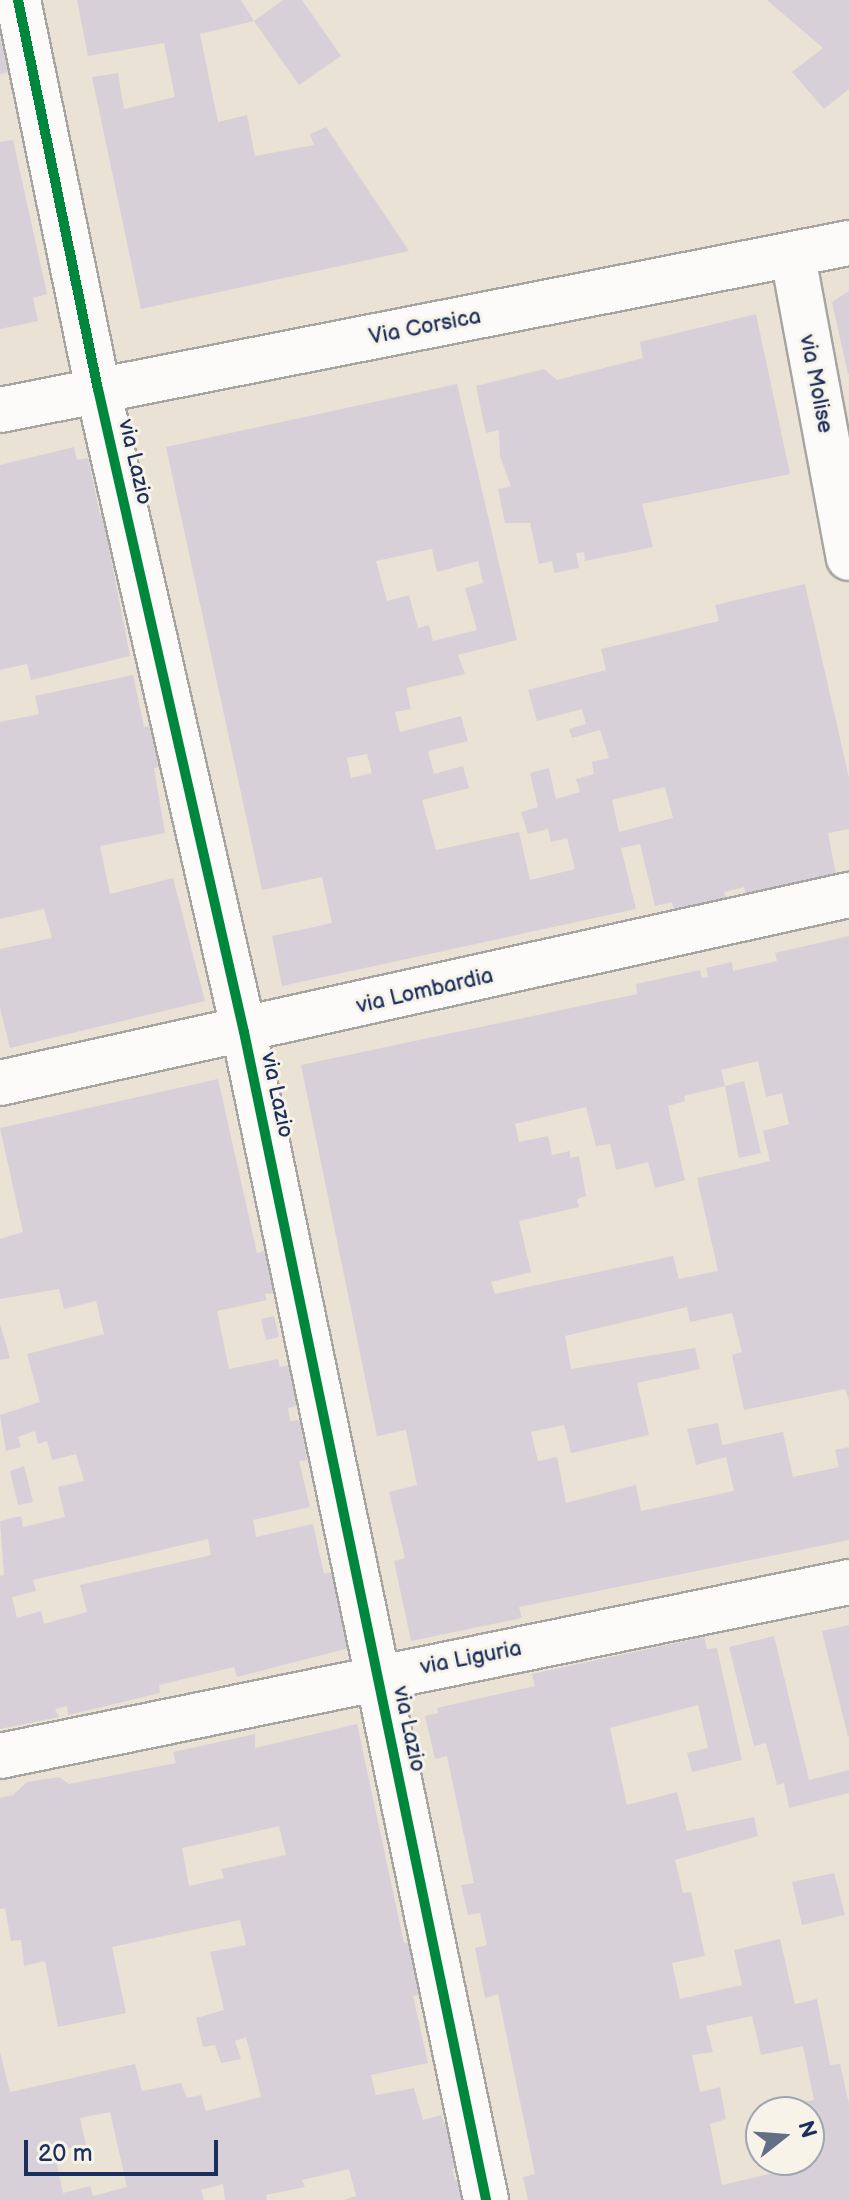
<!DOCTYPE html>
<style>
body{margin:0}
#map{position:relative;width:849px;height:2200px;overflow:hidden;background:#eae2d4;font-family:"Balsamiq Sans",sans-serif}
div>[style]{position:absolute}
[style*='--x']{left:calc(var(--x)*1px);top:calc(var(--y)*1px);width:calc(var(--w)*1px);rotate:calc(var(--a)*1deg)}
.building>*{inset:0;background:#d7d0d8}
.roads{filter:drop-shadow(2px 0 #a7a5a2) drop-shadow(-2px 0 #a7a5a2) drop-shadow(0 2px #a7a5a2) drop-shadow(0 -2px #a7a5a2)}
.minor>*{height:44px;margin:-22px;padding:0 22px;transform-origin:22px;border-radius:22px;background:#fcfbf9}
.cycleway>*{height:10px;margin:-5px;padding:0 5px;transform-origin:5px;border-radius:5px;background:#00873e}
span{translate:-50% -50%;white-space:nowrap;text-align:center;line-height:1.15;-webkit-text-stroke:6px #f7f3e8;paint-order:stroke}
.street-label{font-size:22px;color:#1b2f5e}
.north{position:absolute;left:745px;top:2096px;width:80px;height:80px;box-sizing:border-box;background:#f7f3e8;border:2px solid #9fa5b1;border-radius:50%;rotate:73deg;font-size:22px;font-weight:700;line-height:32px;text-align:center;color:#1b2f5e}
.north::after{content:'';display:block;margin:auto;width:28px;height:36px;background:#636e87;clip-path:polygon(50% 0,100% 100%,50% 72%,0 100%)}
.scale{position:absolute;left:24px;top:2140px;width:194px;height:36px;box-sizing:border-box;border:4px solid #1b2f5e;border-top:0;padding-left:10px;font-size:24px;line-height:28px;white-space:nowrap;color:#1b2f5e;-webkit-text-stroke:6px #f7f3e8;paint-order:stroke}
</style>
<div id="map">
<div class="building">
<div style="clip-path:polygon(77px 0,241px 0,254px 21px,200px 34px,218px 122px,247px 115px,255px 156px,314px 145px,310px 134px,326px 127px,409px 251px,141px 309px,92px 77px,118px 73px,124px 109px,175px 97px,164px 43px,88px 56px)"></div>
<div style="clip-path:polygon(283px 0,302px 0,341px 56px,299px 85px,254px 21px)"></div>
<div style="clip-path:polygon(767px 0,849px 0,849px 89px,824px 109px,792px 72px,823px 48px)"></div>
<div style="clip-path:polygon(0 37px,9px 72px,0 74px)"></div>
<div style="clip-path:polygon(13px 140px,47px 294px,33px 298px,38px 321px,0 329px,0 142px)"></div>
<div style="clip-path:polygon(849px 291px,849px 374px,848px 374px,832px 302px)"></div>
<div style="clip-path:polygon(756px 314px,790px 474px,642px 504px,653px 547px,585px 561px,584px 552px,576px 553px,579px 568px,554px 573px,552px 561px,539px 564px,530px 523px,505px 523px,498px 489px,511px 486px,500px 456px,499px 430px,486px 433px,476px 386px,544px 369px,557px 380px,643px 358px,640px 342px)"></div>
<div style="clip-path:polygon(evenodd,457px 384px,517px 640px,458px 655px,465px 674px,406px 688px,411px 709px,395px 712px,400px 732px,461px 716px,468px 741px,428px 751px,434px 774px,463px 766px,469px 788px,422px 800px,436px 850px,519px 832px,530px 880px,575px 869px,567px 838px,551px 842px,548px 829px,528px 834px,521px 812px,538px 807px,530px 773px,549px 768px,556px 799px,580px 792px,576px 779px,594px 774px,592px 762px,609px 758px,600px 730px,572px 738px,569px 729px,586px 724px,582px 709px,537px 721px,528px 690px,606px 670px,601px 649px,719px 621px,715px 605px,805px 584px,849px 778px,849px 829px,828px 833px,836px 874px,790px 884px,792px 892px,748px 902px,744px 887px,724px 892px,729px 906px,676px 917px,672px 902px,655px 906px,640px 844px,621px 848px,636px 909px,282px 986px,272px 936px,332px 923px,322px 877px,262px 890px,166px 447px,457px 384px,432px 549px,437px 572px,478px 561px,483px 583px,465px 588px,477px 630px,433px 641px,429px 625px,418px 628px,409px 595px,387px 601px,376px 561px,432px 549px,457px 384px,367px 754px,372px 773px,351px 778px,347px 758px,367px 754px,457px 384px,665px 787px,673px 818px,619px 832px,612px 800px,665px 787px)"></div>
<div style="clip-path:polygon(74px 447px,77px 460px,88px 458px,100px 515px,109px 513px,114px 546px,109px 548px,130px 656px,31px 680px,27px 664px,0 670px,0 465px)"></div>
<div style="clip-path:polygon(133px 675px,144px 727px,154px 725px,164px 766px,154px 768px,165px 833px,100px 846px,110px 894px,173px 878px,205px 1001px,10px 1048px,0 1008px,0 949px,52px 938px,44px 909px,0 919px,0 722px,39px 714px,35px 696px)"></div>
<div style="clip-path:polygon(evenodd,849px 936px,849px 1400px,845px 1389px,744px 1410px,732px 1355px,742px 1352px,732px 1313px,690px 1322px,687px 1307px,565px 1336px,571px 1369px,695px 1348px,700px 1369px,637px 1383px,649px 1435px,571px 1453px,564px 1425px,531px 1432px,538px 1461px,557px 1457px,566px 1503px,636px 1485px,641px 1511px,734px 1491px,726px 1457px,696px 1465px,687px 1429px,718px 1423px,722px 1445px,783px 1432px,793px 1477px,839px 1467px,835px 1450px,849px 1447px,849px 1540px,519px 1607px,522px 1618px,411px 1641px,394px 1561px,405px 1558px,389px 1492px,417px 1485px,406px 1430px,377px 1436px,301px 1065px,637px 994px,636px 984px,700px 970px,702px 978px,708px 977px,706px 968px,732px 962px,733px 971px,777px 961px,775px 953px,849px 936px,758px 1061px,766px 1097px,782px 1093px,789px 1124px,763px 1131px,770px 1161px,697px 1178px,718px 1271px,679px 1279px,673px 1256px,495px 1294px,491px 1282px,531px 1272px,519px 1221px,579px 1207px,577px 1199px,586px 1196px,579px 1156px,570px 1158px,570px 1151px,552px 1155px,548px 1136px,519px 1142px,515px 1124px,586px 1107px,596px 1146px,610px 1144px,616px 1170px,648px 1162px,655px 1188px,685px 1180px,668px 1106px,685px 1101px,684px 1096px,725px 1086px,721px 1070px,758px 1061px)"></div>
<div style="clip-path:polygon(evenodd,218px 1079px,257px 1253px,267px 1250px,275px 1293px,265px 1294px,267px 1300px,217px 1311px,229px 1369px,278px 1359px,280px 1367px,290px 1365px,297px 1406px,288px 1408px,290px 1421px,300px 1420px,307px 1460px,299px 1461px,310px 1507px,253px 1520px,256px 1537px,313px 1524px,324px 1574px,333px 1572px,349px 1648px,237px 1677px,234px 1667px,159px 1685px,160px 1693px,68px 1715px,67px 1706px,55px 1709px,59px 1717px,0 1729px,0 1576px,4px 1575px,0 1521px,21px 1516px,23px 1527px,65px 1517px,58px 1487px,84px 1481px,76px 1454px,52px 1460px,47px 1441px,38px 1444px,35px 1431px,18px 1437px,21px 1447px,6px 1451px,0 1415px,40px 1402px,27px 1354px,104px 1334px,96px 1301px,64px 1309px,59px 1289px,0 1299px,0 1239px,23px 1232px,0 1128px,218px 1079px,208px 1539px,211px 1555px,80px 1585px,87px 1612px,44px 1624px,41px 1611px,17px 1618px,12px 1597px,36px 1591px,33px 1580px,208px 1539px)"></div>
<div style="clip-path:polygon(744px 1081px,761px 1153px,739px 1158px,725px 1086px)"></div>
<div style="clip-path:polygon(274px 1316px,279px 1337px,266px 1340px,261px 1319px)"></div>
<div style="clip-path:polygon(0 1324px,10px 1358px,0 1360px)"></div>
<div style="clip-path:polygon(24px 1466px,33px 1502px,18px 1505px,10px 1471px)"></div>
<div style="clip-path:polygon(849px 1625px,849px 1736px,848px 1737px,822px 1631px)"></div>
<div style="clip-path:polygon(774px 1636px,809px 1780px,849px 1770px,849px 1793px,789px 1808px,784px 1783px,777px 1785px,766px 1743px,754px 1746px,729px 1647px)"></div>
<div style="clip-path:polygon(evenodd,704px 1637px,707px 1649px,717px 1648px,742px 1760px,692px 1772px,687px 1753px,708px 1748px,698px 1705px,610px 1728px,627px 1805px,677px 1792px,687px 1831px,754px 1817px,758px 1836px,675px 1860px,683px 1893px,691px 1892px,705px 1956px,672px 1963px,680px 1999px,742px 1985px,734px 1950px,780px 1939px,795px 2004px,817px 1999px,830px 2065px,840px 2064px,849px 2104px,849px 2200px,528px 2200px,523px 2177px,535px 2174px,498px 1994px,485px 1998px,475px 1948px,487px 1945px,480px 1913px,468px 1915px,461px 1885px,474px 1883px,447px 1756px,435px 1759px,425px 1716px,438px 1713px,437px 1708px,535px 1686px,532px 1674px,704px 1637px,752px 2016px,761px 2055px,803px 2046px,814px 2100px,769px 2109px,809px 2112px,809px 2160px,779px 2160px,782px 2171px,722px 2185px,710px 2124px,726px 2119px,720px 2087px,700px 2092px,692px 2055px,713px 2052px,706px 2026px,752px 2016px)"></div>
<div style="clip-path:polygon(evenodd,357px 1724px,404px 1943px,413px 1941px,425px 1994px,413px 1996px,428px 2063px,371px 2075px,376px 2095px,414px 2088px,423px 2120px,441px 2115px,444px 2123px,450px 2121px,460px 2168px,452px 2169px,455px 2181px,464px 2178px,469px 2200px,344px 2200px,356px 2196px,349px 2169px,302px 2180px,305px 2187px,266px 2195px,267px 2200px,225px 2200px,223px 2184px,201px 2190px,204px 2200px,0 2200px,0 2052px,10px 2092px,135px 2064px,142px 2091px,181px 2083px,187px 2098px,201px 2095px,206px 2111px,261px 2097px,246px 2037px,235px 2041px,241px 2059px,221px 2063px,215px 2045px,203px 2047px,196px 2018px,224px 2010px,210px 1952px,246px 1945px,240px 1920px,112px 1947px,126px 2013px,58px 2027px,45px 1961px,24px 1966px,21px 1940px,11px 1941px,5px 1908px,0 1909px,0 1798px,13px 1795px,27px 1782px,59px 1777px,69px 1784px,176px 1763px,173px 1752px,255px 1734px,255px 1748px,357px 1724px,279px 1826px,286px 1855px,221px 1869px,224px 1878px,189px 1886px,182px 1848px,279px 1826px,357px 1724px,110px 2112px,127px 2187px,93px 2196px,90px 2186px,63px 2193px,54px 2151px,86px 2145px,80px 2118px,110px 2112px)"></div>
<div style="clip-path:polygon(834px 1873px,845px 1915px,802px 1925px,792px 1882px)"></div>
</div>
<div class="roads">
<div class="minor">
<div style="--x:18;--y:0;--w:397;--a:78.4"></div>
<div style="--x:98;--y:389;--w:659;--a:77.21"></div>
<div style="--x:244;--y:1032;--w:1193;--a:78.29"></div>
<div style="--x:793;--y:257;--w:306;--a:79.5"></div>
<div style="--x:0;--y:410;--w:865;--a:-11.13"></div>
<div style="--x:0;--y:1083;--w:870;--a:-12.49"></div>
<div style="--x:0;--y:1756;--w:867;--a:-11.58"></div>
</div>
</div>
<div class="cycleway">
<div style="--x:18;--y:0;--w:397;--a:78.4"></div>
<div style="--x:98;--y:389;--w:659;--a:77.21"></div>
<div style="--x:244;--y:1032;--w:1193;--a:78.29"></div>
</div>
<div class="street-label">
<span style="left:425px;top:327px;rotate:-11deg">Via Corsica</span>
<span style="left:816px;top:384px;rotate:79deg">via Molise</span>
<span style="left:135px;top:462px;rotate:77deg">via Lazio</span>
<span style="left:425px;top:991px;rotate:-13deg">via Lombardia</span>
<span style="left:277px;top:1095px;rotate:78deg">via Lazio</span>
<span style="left:471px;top:1658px;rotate:-11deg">via Liguria</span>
<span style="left:409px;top:1729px;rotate:78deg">via Lazio</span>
</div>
<div class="north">N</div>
<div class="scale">20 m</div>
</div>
